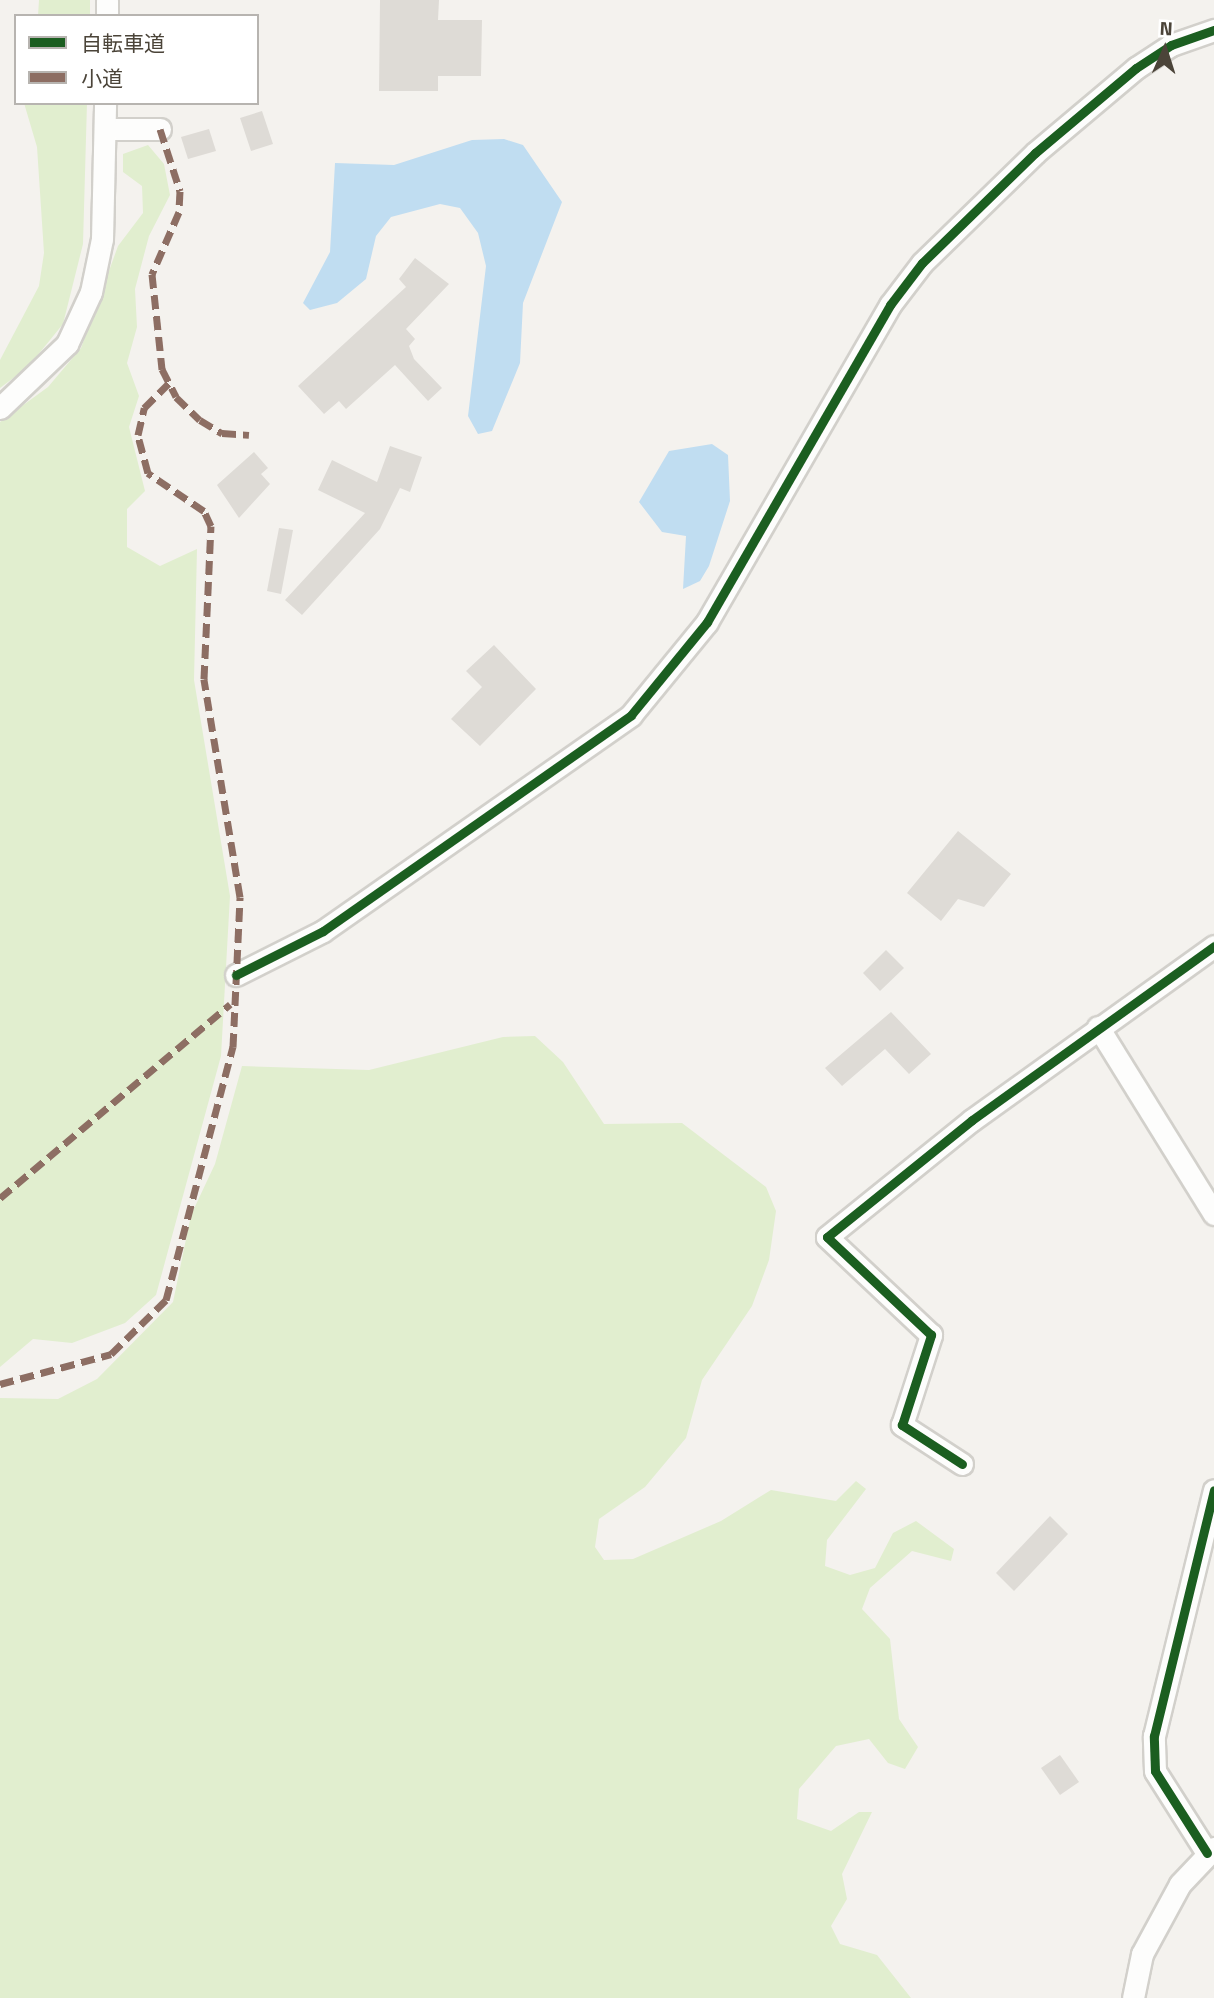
<!DOCTYPE html>
<meta charset="utf-8">
<style>
body{margin:0}
#map{position:relative;width:1214px;height:1998px;overflow:hidden;background:#f4f2ee;font-family:"Titillium Web","Noto Sans JP",sans-serif}
div>[style]{position:absolute}
[style*='--x']{left:calc(var(--x)*1px);top:calc(var(--y)*1px);width:calc(var(--w)*1px);rotate:calc(var(--a)*1deg)}
.green>*{inset:0;background:#e1eecf}
.water>*{inset:0;background:#c0ddf1}
.building>*{inset:0;background:#dedbd6}
.roads{filter:drop-shadow(2px 0 #d2d0cb) drop-shadow(-2px 0 #d2d0cb) drop-shadow(0 2px #d2d0cb) drop-shadow(0 -2px #d2d0cb)}
.minor>*{height:21px;margin:-10.5px;padding:0 10.5px;transform-origin:10.5px;border-radius:10.5px;background:#fdfdfc}
.quiet>*{height:7px;margin-top:-3.5px;transform-origin:0;background:repeating-linear-gradient(90deg,#8d6e63 0 14px,transparent 0 21px)}
.cycleway>*{height:9px;margin:-4.5px;padding:0 4.5px;transform-origin:4.5px;border-radius:4.5px;background:#1b5e20}
span{translate:-50% -50%;white-space:nowrap;text-align:center;line-height:1.15;-webkit-text-stroke:5px #fff;paint-order:stroke}
.legend{position:absolute;left:14px;top:14px;width:245px;height:91px;box-sizing:border-box;background:#fff;border:2px solid #b7b4b0;margin:0;padding:9px 12px;list-style:none;font-size:21px;color:#4b4439}
.legend li{display:flex;align-items:center;gap:14px;height:35px}
.legend b{width:35px;border:2px solid #b7b4b0}
.north{position:absolute;left:1130px;top:14px;width:70px;height:70px;-webkit-text-stroke:5px #fff;paint-order:stroke;rotate:3deg;font-size:19px;font-weight:700;line-height:28px;text-align:center;color:#4b4439}
.north::after{content:'';display:block;margin:auto;width:24px;height:32px;background:#4b4439;clip-path:polygon(50% 0,100% 100%,50% 72%,0 100%)}
</style>
<div id="map">
<div class="green">
<div style="clip-path:polygon(39px 0,90px 0,90px 16px,38px 16px)"></div>
<div style="clip-path:polygon(24px 103px,87px 103px,83px 244px,63px 324px,28px 367px,0 388px,0 360px,39px 286px,44px 253px,37px 147px)"></div>
<div style="clip-path:polygon(148px 145px,164px 164px,170px 195px,149px 236px,135px 289px,137px 327px,127px 363px,139px 396px,129px 427px,145px 491px,127px 509px,127px 547px,160px 566px,197px 549px,194px 680px,230px 896px,221px 1056px,156px 1295px,125px 1323px,72px 1343px,33px 1339px,0 1367px,0 422px,48px 387px,81px 348px,118px 246px,143px 213px,142px 186px,123px 172px,123px 154px)"></div>
<div style="clip-path:polygon(535px 1036px,563px 1062px,604px 1124px,682px 1123px,766px 1187px,776px 1211px,769px 1260px,752px 1306px,702px 1380px,686px 1438px,645px 1487px,599px 1519px,595px 1547px,604px 1560px,633px 1559px,721px 1521px,771px 1490px,836px 1501px,856px 1481px,866px 1489px,827px 1540px,825px 1566px,850px 1575px,875px 1568px,893px 1533px,916px 1521px,954px 1549px,951px 1561px,912px 1551px,870px 1588px,862px 1609px,890px 1639px,899px 1719px,918px 1747px,905px 1769px,888px 1763px,869px 1739px,836px 1746px,799px 1789px,797px 1819px,831px 1831px,859px 1812px,872px 1812px,842px 1874px,847px 1899px,831px 1926px,840px 1944px,877px 1955px,911px 1998px,0 1998px,0 1398px,58px 1399px,97px 1379px,173px 1302px,191px 1215px,215px 1164px,242px 1066px,369px 1070px,503px 1037px)"></div>
</div>
<div class="water">
<div style="clip-path:polygon(504px 139px,523px 145px,562px 202px,523px 303px,520px 363px,492px 431px,478px 434px,468px 416px,486px 266px,478px 233px,460px 208px,440px 204px,391px 217px,376px 236px,366px 279px,337px 303px,310px 310px,303px 303px,330px 252px,335px 163px,394px 165px,472px 140px)"></div>
<div style="clip-path:polygon(712px 444px,728px 455px,730px 501px,709px 566px,700px 581px,683px 589px,686px 536px,662px 532px,639px 502px,669px 451px)"></div>
</div>
<div class="building">
<div style="clip-path:polygon(380px 0,439px 0,438px 20px,482px 20px,481px 76px,438px 76px,438px 91px,379px 91px)"></div>
<div style="clip-path:polygon(262px 111px,273px 144px,251px 151px,240px 118px)"></div>
<div style="clip-path:polygon(209px 129px,216px 151px,188px 159px,181px 137px)"></div>
<div style="clip-path:polygon(415px 258px,449px 284px,406px 329px,415px 339px,409px 346px,414px 359px,442px 388px,428px 401px,395px 365px,346px 409px,339px 401px,324px 414px,298px 386px,406px 287px,399px 279px)"></div>
<div style="clip-path:polygon(390px 446px,422px 457px,410px 492px,400px 488px,380px 529px,302px 615px,285px 600px,365px 513px,318px 490px,332px 460px,377px 482px)"></div>
<div style="clip-path:polygon(254px 452px,268px 468px,261px 474px,270px 484px,239px 518px,217px 485px)"></div>
<div style="clip-path:polygon(279px 528px,293px 530px,281px 594px,267px 591px)"></div>
<div style="clip-path:polygon(494px 645px,536px 689px,480px 746px,451px 719px,482px 687px,466px 671px)"></div>
<div style="clip-path:polygon(958px 831px,1011px 874px,984px 907px,958px 899px,941px 921px,907px 893px)"></div>
<div style="clip-path:polygon(886px 950px,904px 968px,880px 991px,863px 973px)"></div>
<div style="clip-path:polygon(891px 1012px,931px 1054px,909px 1074px,885px 1049px,842px 1086px,825px 1068px)"></div>
<div style="clip-path:polygon(1050px 1516px,1068px 1534px,1014px 1591px,996px 1573px)"></div>
<div style="clip-path:polygon(1060px 1755px,1079px 1782px,1060px 1795px,1041px 1768px)"></div>
</div>
<div class="roads">
<div class="minor">
<div style="--x:107;--y:16;--w:16;--a:-90"></div>
<div style="--x:105;--y:129;--w:55;--a:0"></div>
<div style="--x:0;--y:408;--w:93;--a:-43.7"></div>
<div style="--x:67;--y:344;--w:57;--a:-65.2"></div>
<div style="--x:91;--y:292;--w:54;--a:-78.3"></div>
<div style="--x:102;--y:239;--w:136;--a:-88.7"></div>
<div style="--x:236;--y:975;--w:97;--a:-26.8"></div>
<div style="--x:323;--y:931;--w:376;--a:-35"></div>
<div style="--x:631;--y:715;--w:120;--a:-50.7"></div>
<div style="--x:707;--y:622;--w:366;--a:-60"></div>
<div style="--x:890;--y:305;--w:53;--a:-52.7"></div>
<div style="--x:922;--y:263;--w:158;--a:-44.2"></div>
<div style="--x:1035;--y:153;--w:132;--a:-40.1"></div>
<div style="--x:1136;--y:68;--w:42;--a:-33.3"></div>
<div style="--x:1171;--y:45;--w:46;--a:-19.2"></div>
<div style="--x:1098;--y:1027;--w:220;--a:58.2"></div>
<div style="--x:962;--y:1464;--w:72;--a:-147"></div>
<div style="--x:902;--y:1425;--w:95;--a:-72.1"></div>
<div style="--x:931;--y:1335;--w:143;--a:-136.7"></div>
<div style="--x:827;--y:1237;--w:186;--a:-38.9"></div>
<div style="--x:972;--y:1120;--w:298;--a:-35.7"></div>
<div style="--x:1207;--y:1853;--w:97;--a:-122.4"></div>
<div style="--x:1155;--y:1771;--w:35;--a:-92"></div>
<div style="--x:1154;--y:1736;--w:253;--a:-76.3"></div>
<div style="--x:1133;--y:1998;--w:45;--a:-78.4"></div>
<div style="--x:1142;--y:1954;--w:80;--a:-61.5"></div>
<div style="--x:1180;--y:1884;--w:50;--a:-46.6"></div>
</div>
</div>
<div class="quiet">
<div style="--x:160;--y:129;--w:65;--a:72.1"></div>
<div style="--x:180;--y:191;--w:21;--a:93"></div>
<div style="--x:179;--y:212;--w:68;--a:113.5"></div>
<div style="--x:152;--y:274;--w:96;--a:84"></div>
<div style="--x:162;--y:369;--w:31;--a:63"></div>
<div style="--x:176;--y:397;--w:33;--a:44"></div>
<div style="--x:200;--y:420;--w:26;--a:31"></div>
<div style="--x:222;--y:433;--w:27;--a:4"></div>
<div style="--x:0;--y:1198;--w:301;--a:-40.1"></div>
<div style="--x:0;--y:1384;--w:115;--a:-15.1"></div>
<div style="--x:111;--y:1354;--w:77;--a:-44.5"></div>
<div style="--x:166;--y:1300;--w:262;--a:-75.2"></div>
<div style="--x:233;--y:1047;--w:150;--a:-87.3"></div>
<div style="--x:240;--y:897;--w:221;--a:-99.4"></div>
<div style="--x:204;--y:679;--w:153;--a:-87.4"></div>
<div style="--x:211;--y:526;--w:17;--a:-115"></div>
<div style="--x:204;--y:511;--w:68;--a:-145.8"></div>
<div style="--x:148;--y:473;--w:39;--a:-105"></div>
<div style="--x:138;--y:435;--w:28;--a:-77"></div>
<div style="--x:144;--y:408;--w:35;--a:-45"></div>
</div>
<div class="cycleway">
<div style="--x:236;--y:975;--w:97;--a:-26.8"></div>
<div style="--x:323;--y:931;--w:376;--a:-35"></div>
<div style="--x:631;--y:715;--w:120;--a:-50.7"></div>
<div style="--x:707;--y:622;--w:366;--a:-60"></div>
<div style="--x:890;--y:305;--w:53;--a:-52.7"></div>
<div style="--x:922;--y:263;--w:158;--a:-44.2"></div>
<div style="--x:1035;--y:153;--w:132;--a:-40.1"></div>
<div style="--x:1136;--y:68;--w:42;--a:-33.3"></div>
<div style="--x:1171;--y:45;--w:46;--a:-19.2"></div>
<div style="--x:962;--y:1464;--w:72;--a:-147"></div>
<div style="--x:902;--y:1425;--w:95;--a:-72.1"></div>
<div style="--x:931;--y:1335;--w:143;--a:-136.7"></div>
<div style="--x:827;--y:1237;--w:186;--a:-38.9"></div>
<div style="--x:972;--y:1120;--w:298;--a:-35.7"></div>
<div style="--x:1207;--y:1853;--w:97;--a:-122.4"></div>
<div style="--x:1155;--y:1771;--w:35;--a:-92"></div>
<div style="--x:1154;--y:1736;--w:253;--a:-76.3"></div>
</div>
<ul class="legend">
<li><b style="height:9px;background:#1b5e20"></b>自転車道</li>
<li><b style="height:9px;background:#8d6e63"></b>小道</li>
</ul>
<div class="north">N</div>
</div>
